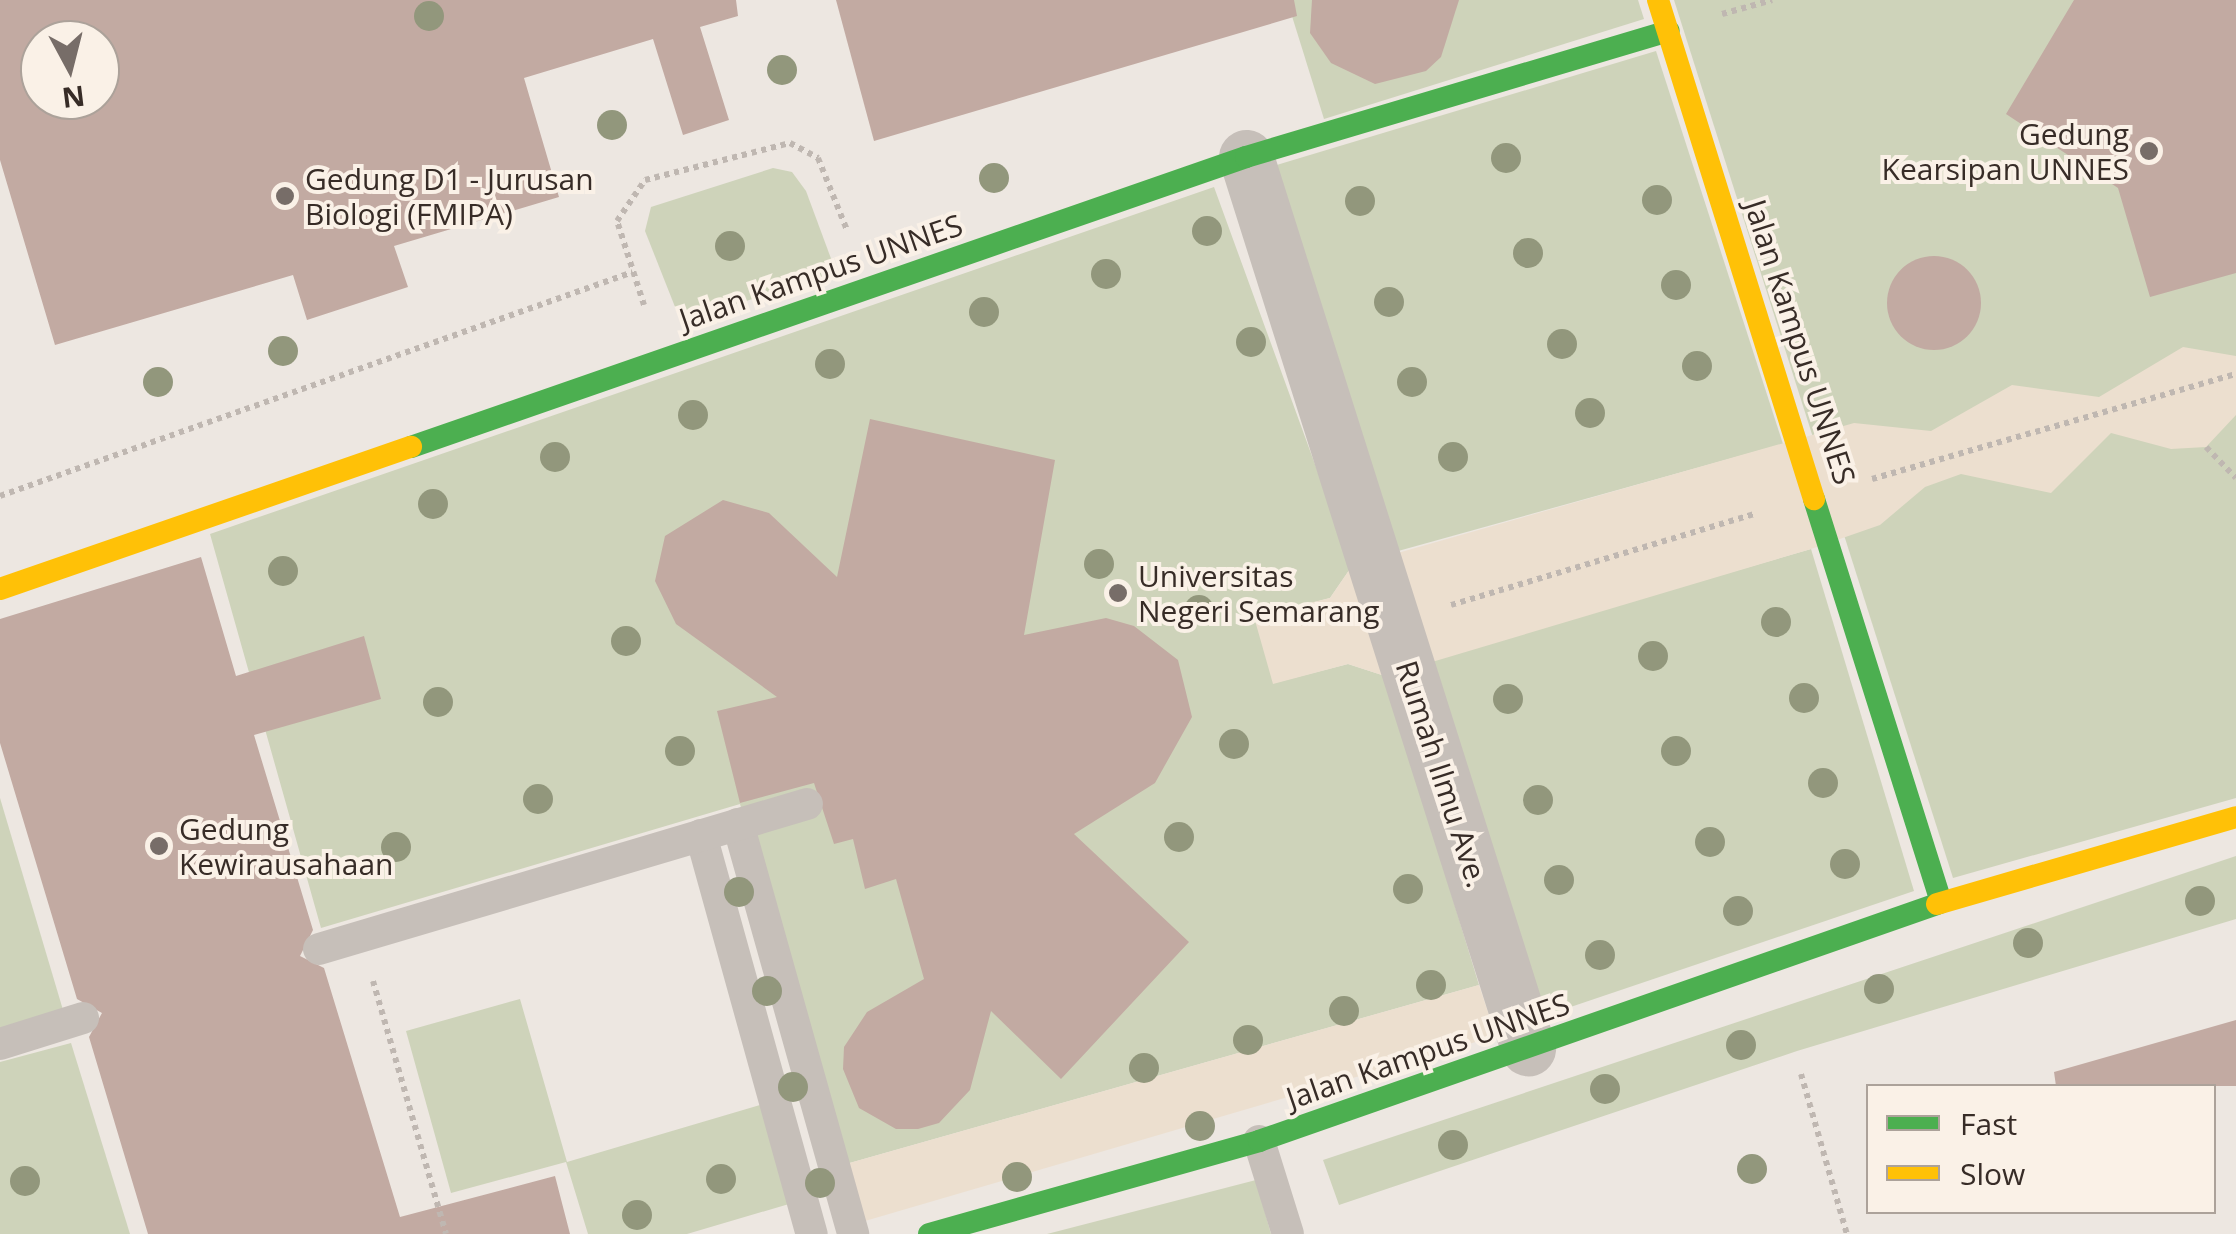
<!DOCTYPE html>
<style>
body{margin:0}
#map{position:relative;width:2236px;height:1234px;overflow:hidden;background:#ede7e1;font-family:"Open Sans",sans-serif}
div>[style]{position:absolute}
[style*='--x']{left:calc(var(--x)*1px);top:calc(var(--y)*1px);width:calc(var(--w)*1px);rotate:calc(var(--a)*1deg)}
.green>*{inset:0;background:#ced3ba}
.plaza>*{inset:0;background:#ecdfcf}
.building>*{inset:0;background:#c2aaa2}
.round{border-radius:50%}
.path>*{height:6px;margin-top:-3px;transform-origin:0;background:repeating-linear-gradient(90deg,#bfb7b1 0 5px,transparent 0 10px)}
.lane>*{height:32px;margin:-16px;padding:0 16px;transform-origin:16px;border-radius:16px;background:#c6bfb9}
.street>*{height:55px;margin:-27.5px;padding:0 27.5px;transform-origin:27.5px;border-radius:27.5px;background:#c6bfb9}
.fast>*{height:22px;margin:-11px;padding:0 11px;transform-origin:11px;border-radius:11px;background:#4caf50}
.slow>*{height:22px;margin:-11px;padding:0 11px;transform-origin:11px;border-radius:11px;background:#ffc107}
.trees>*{width:30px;height:30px;margin:-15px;border-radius:50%;background:#92977c}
.dots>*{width:28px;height:28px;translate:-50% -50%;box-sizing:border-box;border:5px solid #faf1e7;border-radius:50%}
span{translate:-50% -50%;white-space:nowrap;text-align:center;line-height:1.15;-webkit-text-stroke:8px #faf1e7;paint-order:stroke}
.poi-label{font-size:30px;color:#372c27}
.right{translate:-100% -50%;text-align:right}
.left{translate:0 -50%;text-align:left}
.street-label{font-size:30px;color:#372c27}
.legend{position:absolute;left:1866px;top:1084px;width:350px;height:130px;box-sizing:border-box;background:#faf1e7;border:2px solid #aca29a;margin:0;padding:12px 18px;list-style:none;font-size:30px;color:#372c27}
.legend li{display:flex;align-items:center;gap:20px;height:50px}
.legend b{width:50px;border:2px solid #aca29a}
.north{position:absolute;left:20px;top:20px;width:100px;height:100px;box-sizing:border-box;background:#faf1e7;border:2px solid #aca29a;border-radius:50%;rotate:173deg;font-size:28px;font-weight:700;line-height:40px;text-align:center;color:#372c27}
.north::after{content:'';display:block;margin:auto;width:35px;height:45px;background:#776d68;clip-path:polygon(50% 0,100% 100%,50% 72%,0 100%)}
</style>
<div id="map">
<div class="green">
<div style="clip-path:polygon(1287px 0,1638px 0,1644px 19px,1324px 119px)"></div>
<div style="clip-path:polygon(1674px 0,2236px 0,2236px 798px,1953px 878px)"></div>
<div style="clip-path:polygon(1656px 51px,1783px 444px,1391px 553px,1270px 167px)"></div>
<div style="clip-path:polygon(773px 168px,792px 172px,806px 191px,836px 272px,681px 322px,645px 231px,651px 207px)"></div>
<div style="clip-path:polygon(1214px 187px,1352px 566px,1330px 598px,1255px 617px,1274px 683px,1348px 664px,1385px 676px,1479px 985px,846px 1164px,740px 804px,321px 928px,210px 534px)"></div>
<div style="clip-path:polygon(1811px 549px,1914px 891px,1541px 1017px,1432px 659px)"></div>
<div style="clip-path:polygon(0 798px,63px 1010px,0 1028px)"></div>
<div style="clip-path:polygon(2236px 856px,2236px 919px,1797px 1051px,1339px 1205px,1323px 1160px)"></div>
<div style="clip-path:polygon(520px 999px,567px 1162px,760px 1105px,789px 1204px,687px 1234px,588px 1234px,566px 1162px,451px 1193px,406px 1031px)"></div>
<div style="clip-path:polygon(71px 1043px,130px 1234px,0 1234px,0 1062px)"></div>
<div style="clip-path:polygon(1256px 1180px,1271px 1234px,1047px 1234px)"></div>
</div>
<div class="plaza">
<div style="clip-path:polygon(2183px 347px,2236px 356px,2236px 415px,2206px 447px,2171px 449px,2111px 433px,2051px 493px,1961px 474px,1925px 487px,1880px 525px,1811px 549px,1385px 676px,1348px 664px,1273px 684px,1254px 617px,1330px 598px,1352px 566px,1854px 423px,1931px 431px,2012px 385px,2099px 397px)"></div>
<div style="clip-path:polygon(1479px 985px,1496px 1036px,865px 1221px,846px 1164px)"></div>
</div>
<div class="building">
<div style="clip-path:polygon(evenodd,0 0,736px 0,738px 16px,700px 27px,729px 120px,683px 135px,653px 39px,524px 78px,559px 197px,394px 246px,408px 287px,307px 320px,293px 275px,55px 345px,0 160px,0 0,40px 40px,100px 40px,100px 100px,40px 100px,40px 40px)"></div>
<div style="clip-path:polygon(836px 0,1294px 0,1297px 16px,874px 141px)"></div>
<div style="clip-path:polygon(1312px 0,1459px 0,1441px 57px,1426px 71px,1375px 84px,1331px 63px,1310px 33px)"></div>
<div style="clip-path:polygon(2074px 0,2236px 0,2236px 273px,2150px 297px,2118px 188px,2006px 114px)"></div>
<div class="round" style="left:1887px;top:256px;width:94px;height:94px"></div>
<div style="clip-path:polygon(870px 419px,1055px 460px,1024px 635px,1106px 618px,1134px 626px,1178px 660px,1192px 717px,1155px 783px,1074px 834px,1189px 942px,1061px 1079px,991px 1011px,970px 1090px,939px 1123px,918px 1129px,896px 1129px,859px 1108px,843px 1069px,844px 1047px,867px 1012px,924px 979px,896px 879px,865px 889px,853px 839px,834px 844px,814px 783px,740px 803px,717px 711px,777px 697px,676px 624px,655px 581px,665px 536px,723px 500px,769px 513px,837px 577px)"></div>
<div style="clip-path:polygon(201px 557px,236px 676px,364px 636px,381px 699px,254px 735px,313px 930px,300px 956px,324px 968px,400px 1217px,555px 1176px,570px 1234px,148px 1234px,89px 1037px,102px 1013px,77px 999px,0 743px,0 619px)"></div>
<div style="clip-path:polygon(2236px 1020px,2236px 1086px,2056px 1086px,2054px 1072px)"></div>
</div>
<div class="path">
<div style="--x:1722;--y:14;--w:52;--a:-15.6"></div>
<div style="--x:644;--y:305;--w:88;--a:-107.8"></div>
<div style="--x:617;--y:221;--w:50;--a:-55.7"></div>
<div style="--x:645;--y:180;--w:150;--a:-14.3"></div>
<div style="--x:790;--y:143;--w:32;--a:28"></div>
<div style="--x:818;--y:158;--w:78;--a:68.1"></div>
<div style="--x:2206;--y:447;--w:43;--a:45.9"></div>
<div style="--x:1872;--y:479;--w:379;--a:-16.1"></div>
<div style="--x:0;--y:496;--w:671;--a:-19.49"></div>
<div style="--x:1451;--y:605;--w:317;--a:-16.7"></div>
<div style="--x:373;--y:981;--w:263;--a:73.9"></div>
<div style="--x:1801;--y:1074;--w:166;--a:74"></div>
</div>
<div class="lane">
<div style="--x:738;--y:824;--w:426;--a:74.3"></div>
<div style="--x:701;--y:835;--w:414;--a:74.5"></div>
<div style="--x:319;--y:949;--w:509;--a:-16.55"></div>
<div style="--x:0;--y:1044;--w:87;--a:-17.4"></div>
<div style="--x:1259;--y:1141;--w:97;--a:72.7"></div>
</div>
<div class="street">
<div style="--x:1246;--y:157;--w:935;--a:72.44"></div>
</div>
<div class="fast">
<div style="--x:411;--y:447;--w:884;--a:-19.15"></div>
<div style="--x:1246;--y:157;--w:441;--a:-16.6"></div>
<div style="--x:1814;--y:499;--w:423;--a:72.5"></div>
<div style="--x:929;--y:1234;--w:343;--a:-15.7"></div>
<div style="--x:1259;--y:1141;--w:718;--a:-19.27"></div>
</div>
<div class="slow">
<div style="--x:1658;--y:0;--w:523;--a:72.64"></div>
<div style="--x:0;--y:589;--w:435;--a:-19.1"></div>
<div style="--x:1937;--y:904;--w:311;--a:-16.2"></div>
</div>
<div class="trees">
<div style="left:429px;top:16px"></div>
<div style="left:782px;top:70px"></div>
<div style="left:612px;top:125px"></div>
<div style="left:1506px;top:158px"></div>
<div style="left:994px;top:178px"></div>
<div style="left:1657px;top:200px"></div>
<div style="left:1360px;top:201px"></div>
<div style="left:1207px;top:231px"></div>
<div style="left:730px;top:246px"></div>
<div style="left:1528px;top:253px"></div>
<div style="left:1106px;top:274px"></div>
<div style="left:1676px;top:285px"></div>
<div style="left:1389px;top:302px"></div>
<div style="left:984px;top:312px"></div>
<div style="left:1251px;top:342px"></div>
<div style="left:1562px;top:344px"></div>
<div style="left:283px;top:351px"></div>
<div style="left:830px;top:364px"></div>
<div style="left:1697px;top:366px"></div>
<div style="left:158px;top:382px"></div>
<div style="left:1412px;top:382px"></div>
<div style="left:1590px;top:413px"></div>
<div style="left:693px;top:415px"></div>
<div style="left:555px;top:457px"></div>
<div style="left:1453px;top:457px"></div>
<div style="left:433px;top:504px"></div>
<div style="left:1099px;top:564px"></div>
<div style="left:283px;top:571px"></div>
<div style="left:1199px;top:610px"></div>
<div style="left:1776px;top:622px"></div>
<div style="left:626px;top:641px"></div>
<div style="left:1653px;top:656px"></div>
<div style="left:1804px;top:698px"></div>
<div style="left:1508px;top:699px"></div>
<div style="left:438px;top:702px"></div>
<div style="left:1234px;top:744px"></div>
<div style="left:680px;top:751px"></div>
<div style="left:1676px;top:751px"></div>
<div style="left:1823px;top:783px"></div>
<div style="left:538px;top:799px"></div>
<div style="left:1538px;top:800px"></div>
<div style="left:1179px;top:837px"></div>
<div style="left:1710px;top:842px"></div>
<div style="left:396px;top:847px"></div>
<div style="left:1845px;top:864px"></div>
<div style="left:1559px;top:880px"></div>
<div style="left:1408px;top:889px"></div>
<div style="left:739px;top:892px"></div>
<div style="left:2200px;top:901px"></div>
<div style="left:1738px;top:911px"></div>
<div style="left:2028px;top:943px"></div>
<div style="left:1600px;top:955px"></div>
<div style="left:1431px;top:985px"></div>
<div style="left:1879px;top:989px"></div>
<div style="left:767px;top:991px"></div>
<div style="left:1344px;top:1011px"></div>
<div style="left:1248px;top:1040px"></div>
<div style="left:1741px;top:1045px"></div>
<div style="left:1144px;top:1068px"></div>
<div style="left:793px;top:1087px"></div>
<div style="left:1605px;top:1089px"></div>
<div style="left:1200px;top:1126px"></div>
<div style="left:1453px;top:1145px"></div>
<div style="left:1752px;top:1169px"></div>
<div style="left:1017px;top:1177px"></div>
<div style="left:721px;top:1179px"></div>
<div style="left:25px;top:1181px"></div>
<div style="left:820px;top:1183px"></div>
<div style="left:637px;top:1215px"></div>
</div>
<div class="dots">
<div style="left:2149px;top:151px;background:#776d68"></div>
<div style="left:285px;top:196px;background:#776d68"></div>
<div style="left:1118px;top:593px;background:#776d68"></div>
<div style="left:159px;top:846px;background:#776d68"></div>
</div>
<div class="poi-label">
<span class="right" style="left:2129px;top:151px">Gedung<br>Kearsipan UNNES</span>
<span class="left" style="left:305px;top:196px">Gedung D1 - Jurusan<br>Biologi (FMIPA)</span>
<span class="left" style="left:1138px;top:593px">Universitas<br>Negeri Semarang</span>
<span class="left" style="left:179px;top:846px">Gedung<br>Kewirausahaan</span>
</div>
<div class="street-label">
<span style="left:821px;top:272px;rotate:-19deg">Jalan Kampus UNNES</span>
<span style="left:1800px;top:342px;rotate:72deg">Jalan Kampus UNNES</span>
<span style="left:1442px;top:774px;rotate:72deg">Rumah Ilmu Ave.</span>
<span style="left:1428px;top:1051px;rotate:-19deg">Jalan Kampus UNNES</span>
</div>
<ul class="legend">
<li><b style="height:12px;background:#4caf50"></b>Fast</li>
<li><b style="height:12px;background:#ffc107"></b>Slow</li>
</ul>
<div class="north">N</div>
</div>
